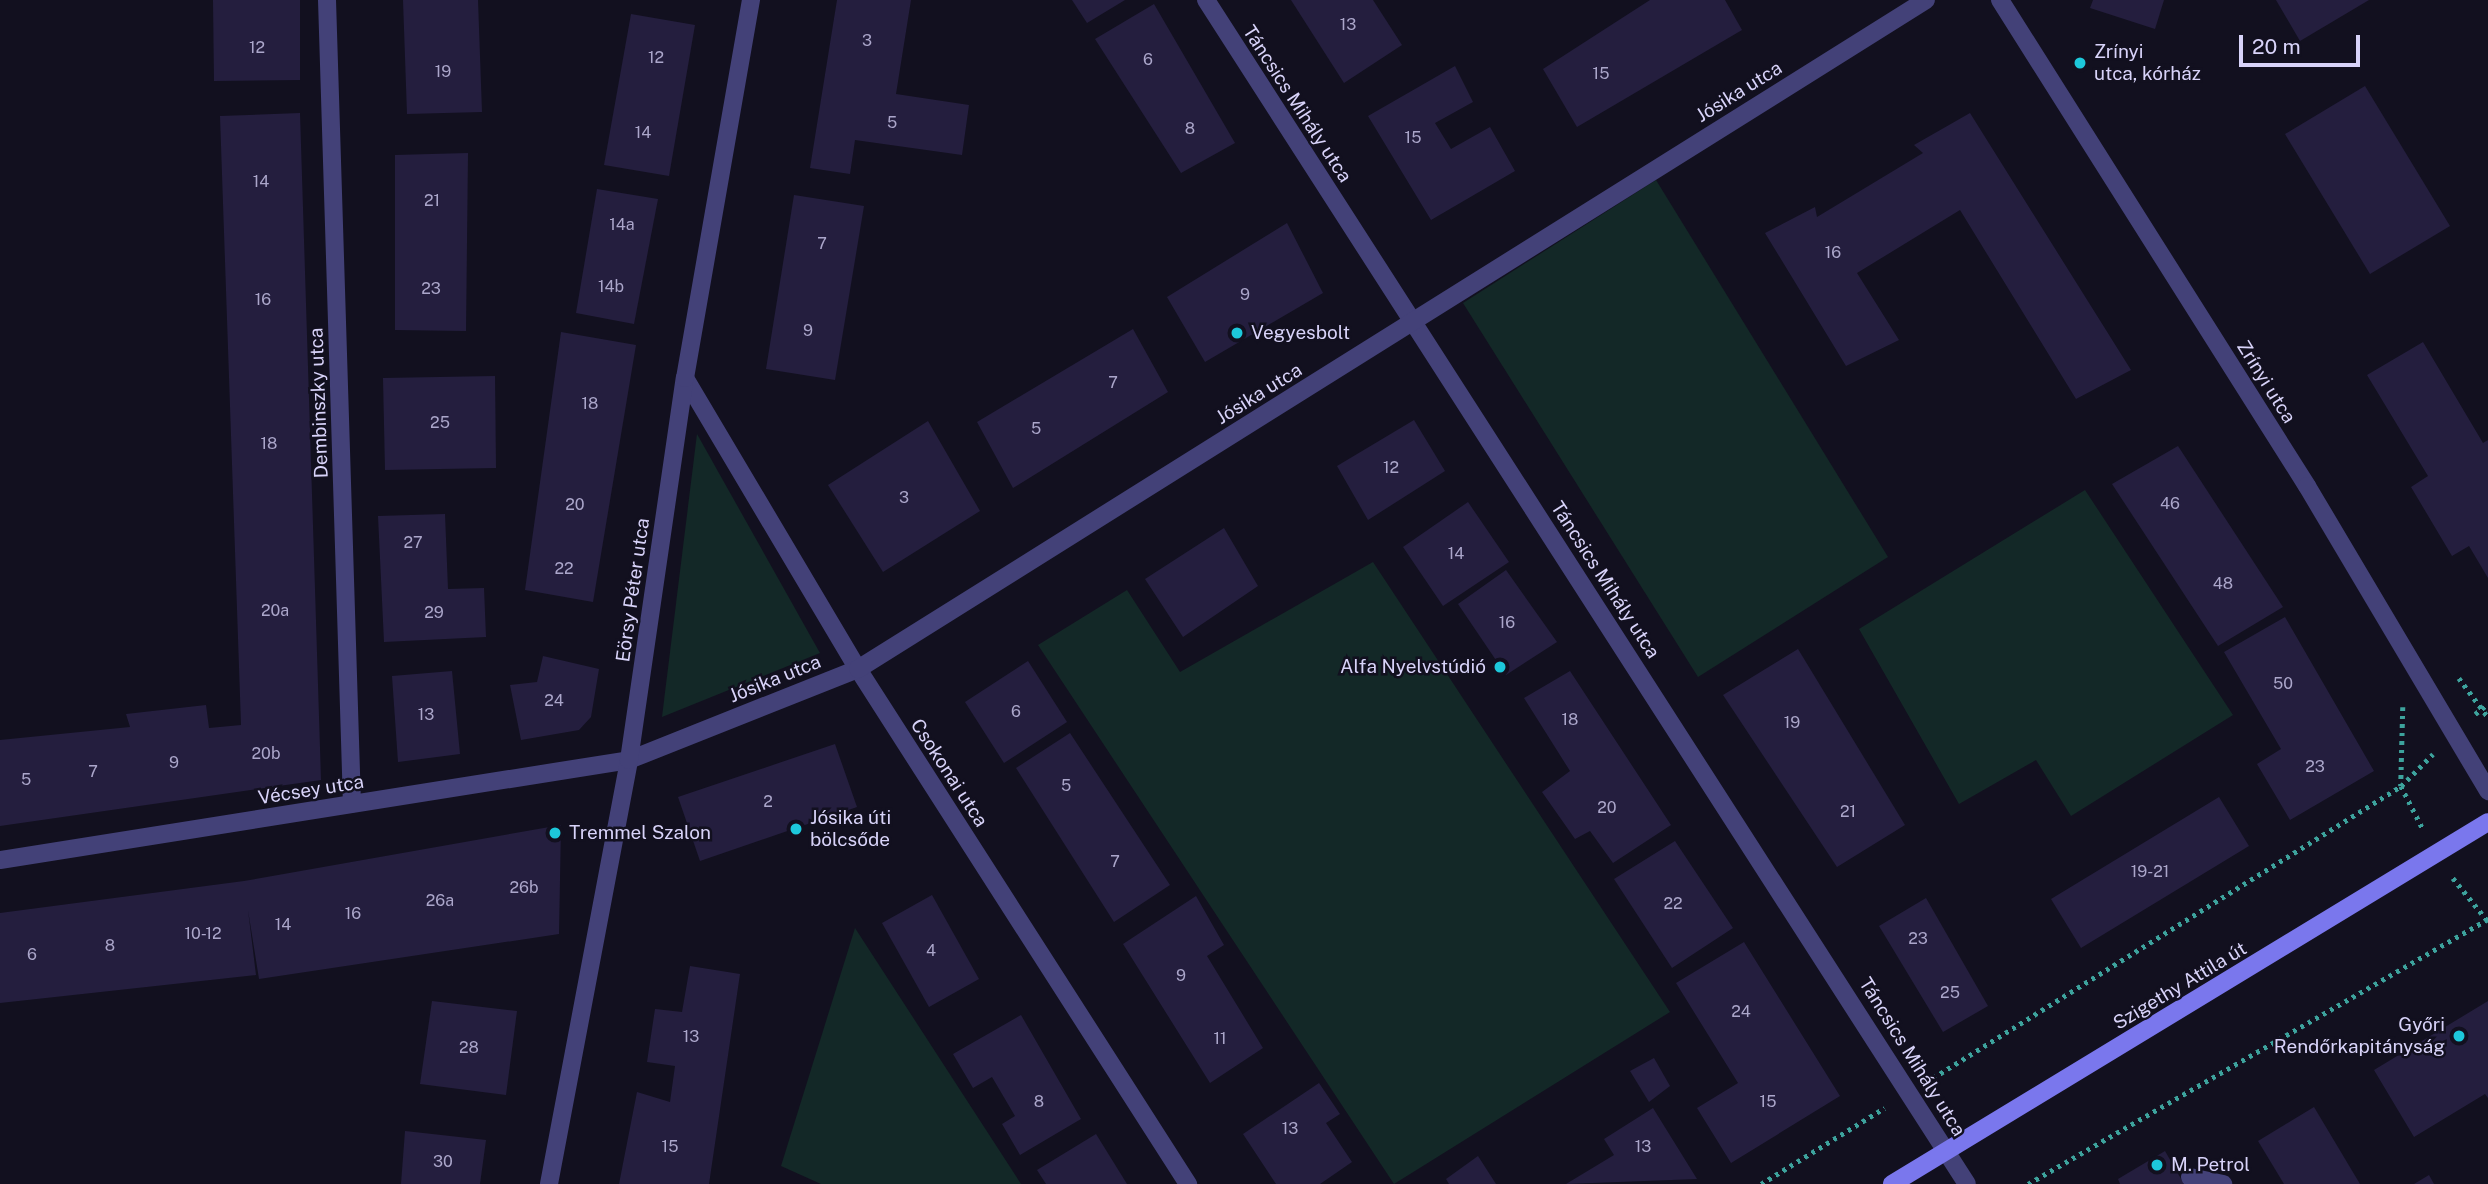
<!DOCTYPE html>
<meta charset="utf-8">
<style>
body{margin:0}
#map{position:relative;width:2488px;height:1184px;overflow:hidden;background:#12101f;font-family:"Public Sans",sans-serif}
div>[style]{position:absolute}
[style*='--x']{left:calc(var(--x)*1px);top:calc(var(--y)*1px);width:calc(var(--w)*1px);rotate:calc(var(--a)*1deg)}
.green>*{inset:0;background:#132827}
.building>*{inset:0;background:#241e3e}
.path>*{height:4.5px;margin-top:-2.25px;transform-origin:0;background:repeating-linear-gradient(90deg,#3da39d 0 3.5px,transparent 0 8.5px)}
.lane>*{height:18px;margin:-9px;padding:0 9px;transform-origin:9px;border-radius:9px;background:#434178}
.street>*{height:18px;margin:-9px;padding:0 9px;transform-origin:9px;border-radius:9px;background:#434178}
.secondary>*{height:18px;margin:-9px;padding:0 9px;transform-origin:9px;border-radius:9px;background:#7a77ed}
.dots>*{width:19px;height:19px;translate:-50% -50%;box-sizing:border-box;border:4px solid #12101f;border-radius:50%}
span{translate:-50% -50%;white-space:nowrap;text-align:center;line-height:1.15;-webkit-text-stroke:5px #12101f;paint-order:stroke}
.number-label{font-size:16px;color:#aba6ca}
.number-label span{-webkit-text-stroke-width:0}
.poi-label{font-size:19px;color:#d8d3f9}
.left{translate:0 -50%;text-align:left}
.right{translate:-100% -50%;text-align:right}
.street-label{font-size:19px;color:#d8d3f9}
.scale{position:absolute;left:2239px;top:35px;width:121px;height:32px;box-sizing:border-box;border:4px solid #d8d3f9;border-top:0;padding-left:9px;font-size:21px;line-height:24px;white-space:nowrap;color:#d8d3f9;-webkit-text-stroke:5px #12101f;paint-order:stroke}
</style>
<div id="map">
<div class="green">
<div style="clip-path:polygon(1656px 180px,1888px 557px,1698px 677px,1463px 303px)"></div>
<div style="clip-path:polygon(697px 434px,820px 653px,662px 717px)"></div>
<div style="clip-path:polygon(2085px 490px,2233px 715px,2071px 816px,2036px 760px,1959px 804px,1859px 629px)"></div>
<div style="clip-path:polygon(1373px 562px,1670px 1012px,1394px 1184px,1038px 645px,1127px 590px,1180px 672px)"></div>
<div style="clip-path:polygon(855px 928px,1021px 1184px,821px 1184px,781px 1166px)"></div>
</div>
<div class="building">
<div style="clip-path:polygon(213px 0,300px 0,300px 80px,214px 81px)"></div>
<div style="clip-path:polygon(403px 0,478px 0,482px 112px,407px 114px)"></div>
<div style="clip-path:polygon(837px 0,911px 0,896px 94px,969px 105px,962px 155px,855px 140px,850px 174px,810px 168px)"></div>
<div style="clip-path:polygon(1072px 0,1125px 0,1087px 23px)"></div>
<div style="clip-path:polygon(1291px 0,1373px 0,1402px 45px,1344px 83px)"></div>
<div style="clip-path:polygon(1650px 0,1725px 0,1742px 30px,1577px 127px,1543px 69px)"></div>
<div style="clip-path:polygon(2093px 0,2164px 0,2155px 29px,2090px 8px)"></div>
<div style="clip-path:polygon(2276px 0,2369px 0,2300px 41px)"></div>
<div style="clip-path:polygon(1154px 4px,1235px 143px,1181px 173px,1095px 39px)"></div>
<div style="clip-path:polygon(631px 14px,695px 25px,669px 176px,604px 165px)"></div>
<div style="clip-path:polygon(1455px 66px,1473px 102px,1435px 123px,1451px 149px,1490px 127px,1515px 171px,1431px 220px,1368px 116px)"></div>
<div style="clip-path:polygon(2365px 86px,2450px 226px,2370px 274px,2285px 134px)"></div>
<div style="clip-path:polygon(300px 113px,321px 780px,0 826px,0 740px,130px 727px,126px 714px,206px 705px,209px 728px,241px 725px,220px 116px)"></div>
<div style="clip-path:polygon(1970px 113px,2131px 370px,2076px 399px,1960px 210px,1857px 273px,1899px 340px,1846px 366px,1765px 233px,1815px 207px,1817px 217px,1923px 153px,1914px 145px)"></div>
<div style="clip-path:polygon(468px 153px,466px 331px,395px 330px,395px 155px)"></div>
<div style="clip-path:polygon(597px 189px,658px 199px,634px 324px,576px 313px)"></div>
<div style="clip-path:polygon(794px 195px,864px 206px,835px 380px,766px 369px)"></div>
<div style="clip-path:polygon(1287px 223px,1323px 293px,1205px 362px,1167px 297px)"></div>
<div style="clip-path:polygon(1133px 329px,1168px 392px,1013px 488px,977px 422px)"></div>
<div style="clip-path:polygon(561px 332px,636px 345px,593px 602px,525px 590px)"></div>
<div style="clip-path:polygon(2423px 342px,2483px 443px,2488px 440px,2488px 578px,2469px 546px,2452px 556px,2411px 487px,2428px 476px,2367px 375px)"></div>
<div style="clip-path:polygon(495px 376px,496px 468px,385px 470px,383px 378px)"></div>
<div style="clip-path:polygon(1414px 420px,1445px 471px,1368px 520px,1337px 466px)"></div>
<div style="clip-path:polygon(928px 421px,980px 511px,883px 572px,828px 485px)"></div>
<div style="clip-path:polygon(2178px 446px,2283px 607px,2218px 646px,2112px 484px)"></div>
<div style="clip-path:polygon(1468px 502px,1509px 562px,1443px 606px,1403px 547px)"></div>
<div style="clip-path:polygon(445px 514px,448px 589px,484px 588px,486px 637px,384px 642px,378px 516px)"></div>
<div style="clip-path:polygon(1224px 528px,1258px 586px,1183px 637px,1145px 579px)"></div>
<div style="clip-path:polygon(1506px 570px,1557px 642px,1506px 675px,1458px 604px)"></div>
<div style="clip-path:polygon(2285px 617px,2374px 771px,2290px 820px,2257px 764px,2281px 749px,2224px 652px)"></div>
<div style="clip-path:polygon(1798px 649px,1905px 825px,1837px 867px,1723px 695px)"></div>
<div style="clip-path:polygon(543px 656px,599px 669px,591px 717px,579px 730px,521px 740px,510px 685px,537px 682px)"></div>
<div style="clip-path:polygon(1028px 661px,1067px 722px,1004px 763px,965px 702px)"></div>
<div style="clip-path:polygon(452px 671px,460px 754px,398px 762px,392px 676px)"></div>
<div style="clip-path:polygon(1570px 671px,1671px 825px,1613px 863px,1590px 831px,1575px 839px,1542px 792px,1570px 771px,1524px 698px)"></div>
<div style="clip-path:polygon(1070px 733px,1170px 885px,1114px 922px,1016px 768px)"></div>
<div style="clip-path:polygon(835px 744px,857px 807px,700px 861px,678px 797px)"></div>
<div style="clip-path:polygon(2219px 797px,2249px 846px,2081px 948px,2051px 899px)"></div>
<div style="clip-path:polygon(561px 825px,559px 934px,259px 979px,248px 910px,256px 975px,0 1003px,0 913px,244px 881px)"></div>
<div style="clip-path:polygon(1675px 841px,1733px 928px,1672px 968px,1614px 879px)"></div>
<div style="clip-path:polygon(932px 895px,979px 979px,929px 1007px,882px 923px)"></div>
<div style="clip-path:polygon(1196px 896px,1224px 945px,1207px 956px,1263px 1048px,1210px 1083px,1123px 944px)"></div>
<div style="clip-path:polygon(1926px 898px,1988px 1006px,1943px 1032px,1879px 926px)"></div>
<div style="clip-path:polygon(1744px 942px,1840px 1096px,1731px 1163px,1697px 1108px,1738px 1083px,1676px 983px)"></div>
<div style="clip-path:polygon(690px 966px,740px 974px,709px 1184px,619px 1184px,637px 1092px,670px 1102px,675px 1066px,647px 1062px,655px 1009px,682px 1012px)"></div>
<div style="clip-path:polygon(432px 1001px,517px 1011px,506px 1095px,420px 1084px)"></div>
<div style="clip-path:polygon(2488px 1001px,2488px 1098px,2485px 1094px,2414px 1137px,2374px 1070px)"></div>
<div style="clip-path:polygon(1021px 1015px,1081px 1119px,1020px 1155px,1002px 1124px,1015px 1116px,992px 1077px,973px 1088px,953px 1054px)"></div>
<div style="clip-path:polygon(1654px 1058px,1670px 1086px,1649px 1102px,1630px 1071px)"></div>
<div style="clip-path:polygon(1319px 1083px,1340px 1114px,1326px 1123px,1352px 1162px,1320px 1184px,1276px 1184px,1243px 1134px)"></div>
<div style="clip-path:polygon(2314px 1107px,2360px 1184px,2284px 1184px,2258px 1141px)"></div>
<div style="clip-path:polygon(1653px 1108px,1697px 1179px,1566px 1184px,1614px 1155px,1604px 1139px)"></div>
<div style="clip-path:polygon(405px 1131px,486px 1140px,480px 1184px,401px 1184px)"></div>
<div style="clip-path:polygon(1096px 1134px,1127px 1184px,1046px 1184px,1037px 1170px)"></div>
<div style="clip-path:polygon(2165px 1151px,2184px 1184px,2120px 1184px,2118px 1179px)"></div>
<div style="clip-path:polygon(1478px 1156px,1496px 1184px,1449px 1184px,1446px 1179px)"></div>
<div style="clip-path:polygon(2429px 1175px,2434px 1184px,2414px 1184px)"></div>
</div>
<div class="path">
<div style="--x:2459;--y:678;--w:49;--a:53.4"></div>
<div style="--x:2403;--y:707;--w:79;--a:91.5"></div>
<div style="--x:2401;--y:786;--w:48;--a:62.9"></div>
<div style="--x:2475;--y:714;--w:16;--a:-38"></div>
<div style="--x:2453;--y:878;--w:54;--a:51"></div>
<div style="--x:1933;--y:1078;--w:552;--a:-31.96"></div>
<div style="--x:2401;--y:786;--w:45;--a:-45"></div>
<div style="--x:1761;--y:1184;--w:145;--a:-31.7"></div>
<div style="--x:2028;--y:1184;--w:531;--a:-29.95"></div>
</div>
<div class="lane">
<div style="--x:2190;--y:1177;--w:34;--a:12"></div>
</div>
<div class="street">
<div style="--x:327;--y:0;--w:804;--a:88.22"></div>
<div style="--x:1206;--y:0;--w:1407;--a:57.27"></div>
<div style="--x:2000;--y:0;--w:575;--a:57.72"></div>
<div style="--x:2307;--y:486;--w:355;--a:59.3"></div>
<div style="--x:685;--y:378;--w:339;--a:59.3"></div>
<div style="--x:858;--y:669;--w:612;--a:57.35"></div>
<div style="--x:0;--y:860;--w:637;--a:-9.03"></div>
<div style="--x:629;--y:760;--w:246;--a:-21.7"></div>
<div style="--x:858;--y:669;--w:1260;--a:-32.06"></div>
<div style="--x:549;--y:1184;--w:431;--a:-79.3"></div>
<div style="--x:629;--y:760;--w:386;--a:-81.7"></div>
<div style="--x:685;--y:378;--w:384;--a:-80.1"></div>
</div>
<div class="secondary">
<div style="--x:1892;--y:1184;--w:697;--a:-31.27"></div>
</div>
<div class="dots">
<div style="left:2080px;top:63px;background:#1dc8db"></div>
<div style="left:1237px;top:333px;background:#1dc8db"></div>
<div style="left:1500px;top:667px;background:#1dc8db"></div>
<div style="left:796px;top:829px;background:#1dc8db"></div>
<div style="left:555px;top:833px;background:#1dc8db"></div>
<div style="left:2459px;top:1036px;background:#1dc8db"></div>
<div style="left:2157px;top:1165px;background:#1dc8db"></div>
</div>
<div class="number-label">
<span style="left:1348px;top:25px">13</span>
<span style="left:867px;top:41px">3</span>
<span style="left:257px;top:48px">12</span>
<span style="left:656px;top:58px">12</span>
<span style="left:1148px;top:60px">6</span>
<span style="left:443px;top:72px">19</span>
<span style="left:1601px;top:74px">15</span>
<span style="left:892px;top:123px">5</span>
<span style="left:1190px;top:129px">8</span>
<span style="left:643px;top:133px">14</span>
<span style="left:1413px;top:138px">15</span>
<span style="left:261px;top:182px">14</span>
<span style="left:432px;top:201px">21</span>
<span style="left:622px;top:225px">14a</span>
<span style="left:822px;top:244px">7</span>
<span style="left:1833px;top:253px">16</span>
<span style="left:611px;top:287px">14b</span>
<span style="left:431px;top:289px">23</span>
<span style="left:1245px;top:295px">9</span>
<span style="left:263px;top:300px">16</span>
<span style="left:808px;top:331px">9</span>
<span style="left:1113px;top:383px">7</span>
<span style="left:590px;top:404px">18</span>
<span style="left:440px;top:423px">25</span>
<span style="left:1036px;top:429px">5</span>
<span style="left:269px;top:444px">18</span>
<span style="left:1391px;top:468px">12</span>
<span style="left:904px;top:498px">3</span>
<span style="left:2170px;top:504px">46</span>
<span style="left:575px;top:505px">20</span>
<span style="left:413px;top:543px">27</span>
<span style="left:1456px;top:554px">14</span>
<span style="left:564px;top:569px">22</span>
<span style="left:2223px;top:584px">48</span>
<span style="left:275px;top:611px">20a</span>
<span style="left:434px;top:613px">29</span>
<span style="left:1507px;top:623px">16</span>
<span style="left:2283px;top:684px">50</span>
<span style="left:554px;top:701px">24</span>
<span style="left:1016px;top:712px">6</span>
<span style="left:426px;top:715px">13</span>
<span style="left:1570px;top:720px">18</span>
<span style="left:1792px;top:723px">19</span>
<span style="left:266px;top:754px">20b</span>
<span style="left:174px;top:763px">9</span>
<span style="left:2315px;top:767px">23</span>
<span style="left:93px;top:772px">7</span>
<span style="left:26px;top:780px">5</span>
<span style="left:1066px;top:786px">5</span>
<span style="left:768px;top:802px">2</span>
<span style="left:1607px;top:808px">20</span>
<span style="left:1848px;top:812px">21</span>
<span style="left:1115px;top:862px">7</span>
<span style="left:2150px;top:872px">19-21</span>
<span style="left:524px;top:888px">26b</span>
<span style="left:440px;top:901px">26a</span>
<span style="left:1673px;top:904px">22</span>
<span style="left:353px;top:914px">16</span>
<span style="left:283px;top:925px">14</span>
<span style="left:203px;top:934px">10-12</span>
<span style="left:1918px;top:939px">23</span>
<span style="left:110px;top:946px">8</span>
<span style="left:931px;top:951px">4</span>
<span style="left:32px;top:955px">6</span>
<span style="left:1181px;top:976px">9</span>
<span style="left:1950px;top:993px">25</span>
<span style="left:1741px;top:1012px">24</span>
<span style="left:691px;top:1037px">13</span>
<span style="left:1220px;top:1039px">11</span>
<span style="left:469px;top:1048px">28</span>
<span style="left:1039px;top:1102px">8</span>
<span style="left:1768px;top:1102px">15</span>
<span style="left:1290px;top:1129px">13</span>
<span style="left:670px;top:1147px">15</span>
<span style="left:1643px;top:1147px">13</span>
<span style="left:443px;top:1162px">30</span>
</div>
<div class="poi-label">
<span class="left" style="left:2094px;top:63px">Zrínyi<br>utca, kórház</span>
<span class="left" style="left:1251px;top:333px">Vegyesbolt</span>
<span class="right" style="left:1486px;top:667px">Alfa Nyelvstúdió</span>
<span class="left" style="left:810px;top:829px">Jósika úti<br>bölcsőde</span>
<span class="left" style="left:569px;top:833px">Tremmel Szalon</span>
<span class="right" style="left:2445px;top:1036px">Győri<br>Rendőrkapitányság</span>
<span class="left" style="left:2171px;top:1165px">M. Petrol</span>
</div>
<div class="street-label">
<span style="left:1739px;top:92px;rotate:-32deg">Jósika utca</span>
<span style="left:1297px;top:104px;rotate:57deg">Táncsics Mihály utca</span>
<span style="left:2266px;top:382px;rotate:58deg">Zrínyi utca</span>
<span style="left:1259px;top:394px;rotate:-32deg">Jósika utca</span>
<span style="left:319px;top:403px;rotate:-92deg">Dembinszky utca</span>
<span style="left:1605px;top:580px;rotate:57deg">Táncsics Mihály utca</span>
<span style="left:633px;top:590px;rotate:-82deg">Eörsy Péter utca</span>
<span style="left:775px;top:679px;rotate:-22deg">Jósika utca</span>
<span style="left:949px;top:773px;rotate:57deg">Csokonai utca</span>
<span style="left:311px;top:790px;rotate:-9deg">Vécsey utca</span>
<span style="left:2180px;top:986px;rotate:-31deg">Szigethy Attila út</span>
<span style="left:1912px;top:1057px;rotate:58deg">Táncsics Mihály utca</span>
</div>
<div class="scale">20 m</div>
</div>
